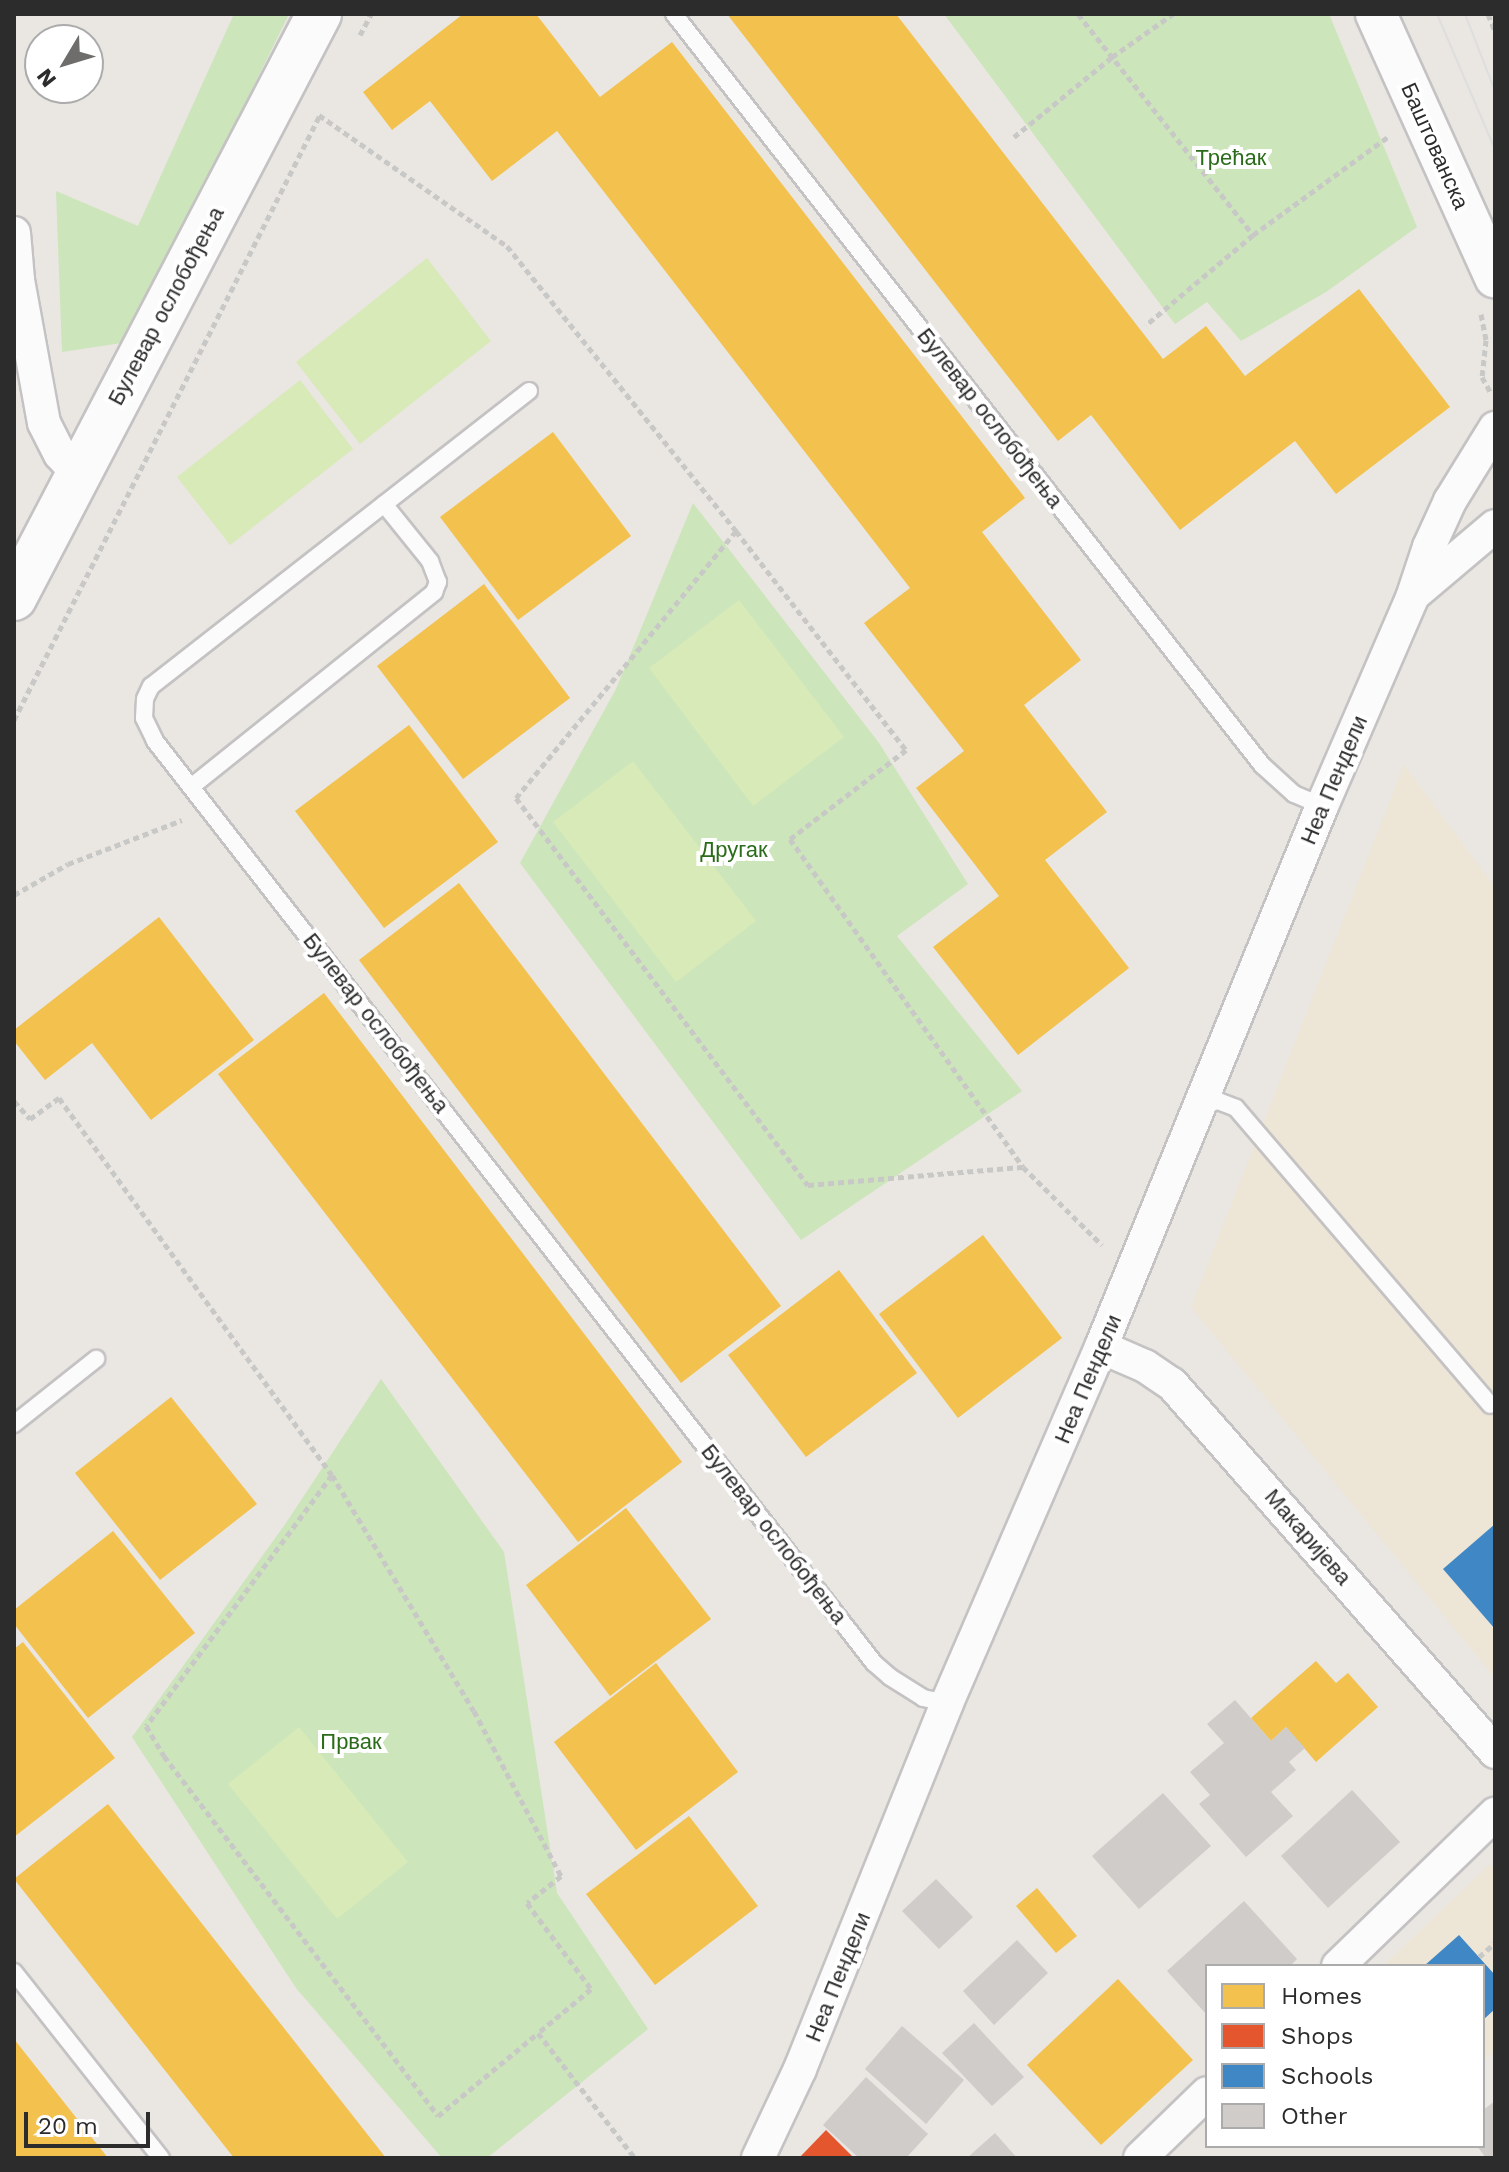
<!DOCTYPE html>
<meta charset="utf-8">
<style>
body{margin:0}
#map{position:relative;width:1509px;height:2172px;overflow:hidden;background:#eae6e2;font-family:"Work Sans",sans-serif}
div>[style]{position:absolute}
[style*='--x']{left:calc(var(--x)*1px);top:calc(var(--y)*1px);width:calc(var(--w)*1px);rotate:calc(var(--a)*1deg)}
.education>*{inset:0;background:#ede5d6}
.green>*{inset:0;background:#cce5ba}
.pitch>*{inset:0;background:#d7eab8}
.homes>*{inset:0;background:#f2c14e}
.shops>*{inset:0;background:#e4572e}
.schools>*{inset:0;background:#3f88c5}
.building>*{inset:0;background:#cfccc9}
.path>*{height:5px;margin-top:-2.5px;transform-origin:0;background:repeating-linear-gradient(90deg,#c8c8c7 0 6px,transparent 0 10px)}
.roads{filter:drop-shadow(2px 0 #c4c2c3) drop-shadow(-2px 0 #c4c2c3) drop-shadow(0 2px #c4c2c3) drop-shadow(0 -2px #c4c2c3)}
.service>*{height:16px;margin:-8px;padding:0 8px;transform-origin:8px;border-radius:8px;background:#fcfbfb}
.minor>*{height:32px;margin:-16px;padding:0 16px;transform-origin:16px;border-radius:16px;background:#fcfbfb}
.tertiary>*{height:40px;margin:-20px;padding:0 20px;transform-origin:20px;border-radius:20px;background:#fcfbfb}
.secondary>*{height:44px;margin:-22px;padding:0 22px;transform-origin:22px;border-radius:22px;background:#fcfbfb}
.tram>*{height:2px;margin:-1px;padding:0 1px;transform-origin:1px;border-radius:1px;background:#dededf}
span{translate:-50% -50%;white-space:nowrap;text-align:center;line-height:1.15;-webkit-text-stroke:8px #fff;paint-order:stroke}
.street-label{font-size:22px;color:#2c2c2c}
.park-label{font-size:22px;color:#2a6c19}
.frame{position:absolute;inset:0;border:16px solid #2c2c2c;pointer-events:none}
.legend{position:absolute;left:1205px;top:1964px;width:280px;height:184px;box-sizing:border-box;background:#fff;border:2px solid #ababab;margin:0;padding:10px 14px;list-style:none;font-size:24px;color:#2c2c2c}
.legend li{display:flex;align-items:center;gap:16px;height:40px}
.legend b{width:40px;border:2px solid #ababab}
.north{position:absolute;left:24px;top:24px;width:80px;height:80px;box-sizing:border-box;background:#fff;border:2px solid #ababab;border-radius:50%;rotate:232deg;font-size:22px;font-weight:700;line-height:32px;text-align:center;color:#2c2c2c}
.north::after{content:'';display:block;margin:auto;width:28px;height:36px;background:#6e6d6c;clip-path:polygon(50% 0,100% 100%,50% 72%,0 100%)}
.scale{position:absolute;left:24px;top:2112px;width:126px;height:36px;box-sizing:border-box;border:4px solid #2c2c2c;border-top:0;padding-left:10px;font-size:24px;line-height:28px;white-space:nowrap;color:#2c2c2c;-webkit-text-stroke:6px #fff;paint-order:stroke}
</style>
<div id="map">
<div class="education">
<div style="clip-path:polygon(1404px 765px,1495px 887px,1495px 1678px,1191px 1307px)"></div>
<div style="clip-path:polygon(1495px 1865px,1495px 2051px,1483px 2062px,1483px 1966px,1383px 1966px,1488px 1866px)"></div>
</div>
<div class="green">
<div style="clip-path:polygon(234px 14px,289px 14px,128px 342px,62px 352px,56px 191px,138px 226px)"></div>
<div style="clip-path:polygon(944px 14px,1329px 14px,1417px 227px,1326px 292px,1241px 341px,1207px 302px,1175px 324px)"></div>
<div style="clip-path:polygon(693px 503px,879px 743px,968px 884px,897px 936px,1022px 1091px,801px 1240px,520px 863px,616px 689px)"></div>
<div style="clip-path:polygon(381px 1379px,504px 1552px,557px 1893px,648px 2029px,487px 2158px,442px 2158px,296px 1988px,132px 1737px,286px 1523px)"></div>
</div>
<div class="pitch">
<div style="clip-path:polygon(427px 258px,491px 341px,360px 444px,296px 362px)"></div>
<div style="clip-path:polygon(300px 380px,353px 449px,230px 545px,177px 477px)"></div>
<div style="clip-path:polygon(739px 600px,844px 737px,753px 806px,649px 668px)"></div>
<div style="clip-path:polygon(633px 761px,756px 921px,676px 982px,553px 822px)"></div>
<div style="clip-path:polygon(299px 1727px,408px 1862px,337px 1919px,228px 1784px)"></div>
</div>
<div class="homes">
<div style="clip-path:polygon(463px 14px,536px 14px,600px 97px,672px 42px,1025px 498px,982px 532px,1081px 660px,1024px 705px,1107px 812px,1045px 860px,1129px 968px,1018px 1055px,933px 947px,999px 896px,916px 788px,964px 751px,864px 623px,910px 588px,557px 131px,492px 181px,430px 101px,392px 130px,363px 92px)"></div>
<div style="clip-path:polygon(727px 14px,896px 14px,1163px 359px,1206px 326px,1245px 376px,1359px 289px,1450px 407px,1336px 494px,1295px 441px,1180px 530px,1091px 415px,1058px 441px)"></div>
<div style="clip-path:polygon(553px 432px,631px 536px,518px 620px,440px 517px)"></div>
<div style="clip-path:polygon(484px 584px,570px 698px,463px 779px,377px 666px)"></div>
<div style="clip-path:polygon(409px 725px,498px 842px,384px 928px,295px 811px)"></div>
<div style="clip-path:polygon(459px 883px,781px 1306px,681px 1383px,359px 960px)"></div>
<div style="clip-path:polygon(159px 917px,254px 1040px,151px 1120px,92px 1043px,45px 1080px,14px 1041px,14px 1030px)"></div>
<div style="clip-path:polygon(324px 993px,682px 1462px,578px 1542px,218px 1074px)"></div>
<div style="clip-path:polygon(983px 1235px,1062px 1338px,958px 1418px,879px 1314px)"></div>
<div style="clip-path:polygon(839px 1270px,917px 1373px,806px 1457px,728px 1355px)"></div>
<div style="clip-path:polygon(171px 1397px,257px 1504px,160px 1580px,75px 1473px)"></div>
<div style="clip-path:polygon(626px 1508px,711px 1619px,610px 1696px,526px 1585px)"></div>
<div style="clip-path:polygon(113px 1531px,195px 1633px,88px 1718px,14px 1624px,14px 1610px)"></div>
<div style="clip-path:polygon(23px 1642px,115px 1758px,14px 1837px,14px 1649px)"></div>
<div style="clip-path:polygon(1316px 1661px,1336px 1683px,1348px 1673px,1378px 1707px,1316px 1762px,1286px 1727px,1271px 1741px,1251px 1718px)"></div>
<div style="clip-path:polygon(656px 1663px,738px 1772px,636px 1850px,554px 1742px)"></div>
<div style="clip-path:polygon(108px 1804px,386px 2158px,234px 2158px,74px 1955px,14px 1879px)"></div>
<div style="clip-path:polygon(689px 1816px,758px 1906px,655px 1985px,586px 1894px)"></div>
<div style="clip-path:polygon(1037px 1888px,1077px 1936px,1056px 1953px,1016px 1906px)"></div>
<div style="clip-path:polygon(1118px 1979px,1193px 2060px,1101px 2145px,1027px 2065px)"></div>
<div style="clip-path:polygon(14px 2039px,108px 2158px,14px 2158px)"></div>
</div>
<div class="shops">
<div style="clip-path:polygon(826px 2130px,854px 2158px,799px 2158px)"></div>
</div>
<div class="schools">
<div style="clip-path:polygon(1495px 1524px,1495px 1629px,1443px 1569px)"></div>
<div style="clip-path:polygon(1459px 1935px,1495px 1975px,1495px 2009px,1483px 2020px,1483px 1966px,1424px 1966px)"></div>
</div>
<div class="building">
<div style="clip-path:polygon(1235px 1700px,1271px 1741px,1286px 1727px,1305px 1748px,1289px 1762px,1296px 1770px,1271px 1792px,1293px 1816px,1246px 1857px,1199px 1804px,1210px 1795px,1190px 1772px,1224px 1743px,1207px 1724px)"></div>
<div style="clip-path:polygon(1352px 1790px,1400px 1842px,1328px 1908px,1281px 1856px)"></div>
<div style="clip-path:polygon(1163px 1793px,1211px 1846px,1139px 1909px,1092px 1856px)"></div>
<div style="clip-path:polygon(936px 1879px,973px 1917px,939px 1949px,902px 1911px)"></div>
<div style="clip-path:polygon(1244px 1901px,1297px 1959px,1290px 1966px,1207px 1966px,1207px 2015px,1167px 1971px)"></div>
<div style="clip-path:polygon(1017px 1940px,1048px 1973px,994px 2025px,963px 1991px)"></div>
<div style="clip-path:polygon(974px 2023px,1024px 2077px,992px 2106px,942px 2053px)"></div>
<div style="clip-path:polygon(902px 2026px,964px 2080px,926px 2124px,865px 2069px)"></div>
<div style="clip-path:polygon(866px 2077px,928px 2134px,906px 2158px,859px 2158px,823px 2125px)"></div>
<div style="clip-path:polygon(1495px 2101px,1495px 2158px,1486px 2158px,1477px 2146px,1483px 2146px,1483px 2110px)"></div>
<div style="clip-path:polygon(995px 2133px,1017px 2158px,967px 2158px)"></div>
</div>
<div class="path">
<div style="--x:1078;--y:14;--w:282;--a:51.6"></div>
<div style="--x:1253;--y:235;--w:140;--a:139.9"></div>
<div style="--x:1488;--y:14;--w:18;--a:68"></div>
<div style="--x:360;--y:35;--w:24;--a:-62"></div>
<div style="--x:319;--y:115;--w:229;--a:34.9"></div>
<div style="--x:507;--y:246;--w:366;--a:51.2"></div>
<div style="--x:736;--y:531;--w:277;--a:52.2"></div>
<div style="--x:906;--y:750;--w:146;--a:142.5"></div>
<div style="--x:790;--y:839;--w:402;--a:54.6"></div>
<div style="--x:1023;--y:1167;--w:111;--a:44.6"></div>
<div style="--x:1014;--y:137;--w:127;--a:-39.2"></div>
<div style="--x:1112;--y:57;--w:75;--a:-35.2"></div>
<div style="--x:1253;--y:235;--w:167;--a:-36"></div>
<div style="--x:1481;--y:314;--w:26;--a:79"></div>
<div style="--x:1486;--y:340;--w:37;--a:96"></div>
<div style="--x:1482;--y:377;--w:18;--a:61"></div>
<div style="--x:736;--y:531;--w:346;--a:129.5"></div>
<div style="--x:516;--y:798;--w:485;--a:53"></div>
<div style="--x:808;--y:1185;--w:215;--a:-4.8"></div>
<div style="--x:14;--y:720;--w:678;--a:-63.17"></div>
<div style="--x:14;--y:895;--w:62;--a:-29.9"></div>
<div style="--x:68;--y:864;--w:122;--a:-21.1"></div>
<div style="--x:14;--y:1101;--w:24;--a:48"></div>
<div style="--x:30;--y:1119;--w:36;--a:-36"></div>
<div style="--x:59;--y:1098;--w:465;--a:54.1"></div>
<div style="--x:332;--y:1475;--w:275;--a:59"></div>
<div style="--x:474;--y:1711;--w:187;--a:62.2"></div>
<div style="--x:561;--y:1876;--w:43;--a:141.5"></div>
<div style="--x:527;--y:1903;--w:107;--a:53.3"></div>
<div style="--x:591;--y:1989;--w:69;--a:140.3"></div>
<div style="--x:332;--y:1475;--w:312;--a:126.5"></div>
<div style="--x:146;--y:1726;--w:35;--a:59"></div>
<div style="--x:164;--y:1756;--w:452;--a:52.7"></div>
<div style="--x:438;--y:2116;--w:130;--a:-39.7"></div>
<div style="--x:538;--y:2033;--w:158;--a:52.2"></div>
<div style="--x:1479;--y:1957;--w:21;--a:-41"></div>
</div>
<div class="roads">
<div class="service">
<div style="--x:674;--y:14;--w:954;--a:51.94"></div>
<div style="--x:1262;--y:765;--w:43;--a:42.2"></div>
<div style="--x:1294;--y:794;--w:30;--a:23"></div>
<div style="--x:529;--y:391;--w:479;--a:142"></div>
<div style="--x:151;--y:686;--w:14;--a:115"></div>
<div style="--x:145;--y:699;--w:19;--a:93"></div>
<div style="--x:144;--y:718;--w:25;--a:64"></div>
<div style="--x:155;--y:741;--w:1169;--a:52.05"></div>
<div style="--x:874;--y:1663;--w:21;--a:41"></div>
<div style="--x:890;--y:1677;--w:39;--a:32"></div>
<div style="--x:923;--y:1698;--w:25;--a:12"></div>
<div style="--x:191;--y:787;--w:312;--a:-38.7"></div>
<div style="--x:434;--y:592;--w:11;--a:-68"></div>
<div style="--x:438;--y:582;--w:22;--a:-111"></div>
<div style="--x:430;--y:561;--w:73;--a:-128.9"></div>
<div style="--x:1200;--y:1106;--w:19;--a:-16"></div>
<div style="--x:1218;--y:1101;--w:19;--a:21"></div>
<div style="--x:1236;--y:1108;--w:391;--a:49.4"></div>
<div style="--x:14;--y:1424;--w:105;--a:-38.4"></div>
<div style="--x:14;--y:1972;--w:237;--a:51.7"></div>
</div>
<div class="minor">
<div style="--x:14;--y:233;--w:47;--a:85.1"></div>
<div style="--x:18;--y:280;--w:145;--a:79.7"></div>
<div style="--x:44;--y:423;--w:35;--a:63"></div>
<div style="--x:60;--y:454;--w:27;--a:48"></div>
<div style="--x:1417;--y:592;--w:102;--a:-40.2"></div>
<div style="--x:1101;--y:1347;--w:48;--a:23.4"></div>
<div style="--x:1145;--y:1366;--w:32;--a:34"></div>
<div style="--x:1172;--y:1384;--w:490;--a:48.7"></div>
<div style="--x:1338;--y:1966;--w:219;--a:-44.1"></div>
<div style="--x:758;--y:2158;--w:98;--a:-64.7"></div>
<div style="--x:800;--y:2069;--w:394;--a:-68.1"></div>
<div style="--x:947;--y:1703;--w:388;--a:-66.6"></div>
<div style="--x:1101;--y:1347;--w:584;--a:-67.78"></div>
<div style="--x:1322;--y:806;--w:227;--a:-66.6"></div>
<div style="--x:1412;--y:598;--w:54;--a:-71.6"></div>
<div style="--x:1429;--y:547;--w:51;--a:-65.5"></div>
<div style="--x:1450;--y:501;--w:86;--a:-58.3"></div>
<div style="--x:1140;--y:2158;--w:93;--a:-44.1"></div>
</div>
<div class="tertiary">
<div style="--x:1376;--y:14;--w:289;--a:65.7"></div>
</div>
<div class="secondary">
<div style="--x:14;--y:598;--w:659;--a:-62.42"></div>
</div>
</div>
<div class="tram">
<div style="--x:1437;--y:14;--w:147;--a:66.8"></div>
<div style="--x:1465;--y:14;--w:83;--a:68.7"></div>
</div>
<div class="street-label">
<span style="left:1435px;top:146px;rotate:66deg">Баштованска</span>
<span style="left:166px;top:306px;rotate:-62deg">Булевар ослобођења</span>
<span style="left:990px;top:418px;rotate:52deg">Булевар ослобођења</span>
<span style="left:1334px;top:780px;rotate:-67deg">Неа Пендели</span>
<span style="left:376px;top:1023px;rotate:52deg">Булевар ослобођења</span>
<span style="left:1088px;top:1379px;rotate:-67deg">Неа Пендели</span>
<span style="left:774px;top:1534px;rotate:52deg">Булевар ослобођења</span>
<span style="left:1308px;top:1537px;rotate:49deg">Макаријева</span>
<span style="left:838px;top:1977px;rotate:-68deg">Неа Пендели</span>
</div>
<div class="park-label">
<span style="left:1231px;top:158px">Трећак</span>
<span style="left:734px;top:850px">Другак</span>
<span style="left:351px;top:1742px">Првак</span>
</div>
<div class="frame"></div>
<ul class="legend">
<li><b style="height:22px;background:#f2c14e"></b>Homes</li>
<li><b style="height:22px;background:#e4572e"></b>Shops</li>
<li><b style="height:22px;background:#3f88c5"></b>Schools</li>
<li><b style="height:22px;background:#cfccc9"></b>Other</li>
</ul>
<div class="north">N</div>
<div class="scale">20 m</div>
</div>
